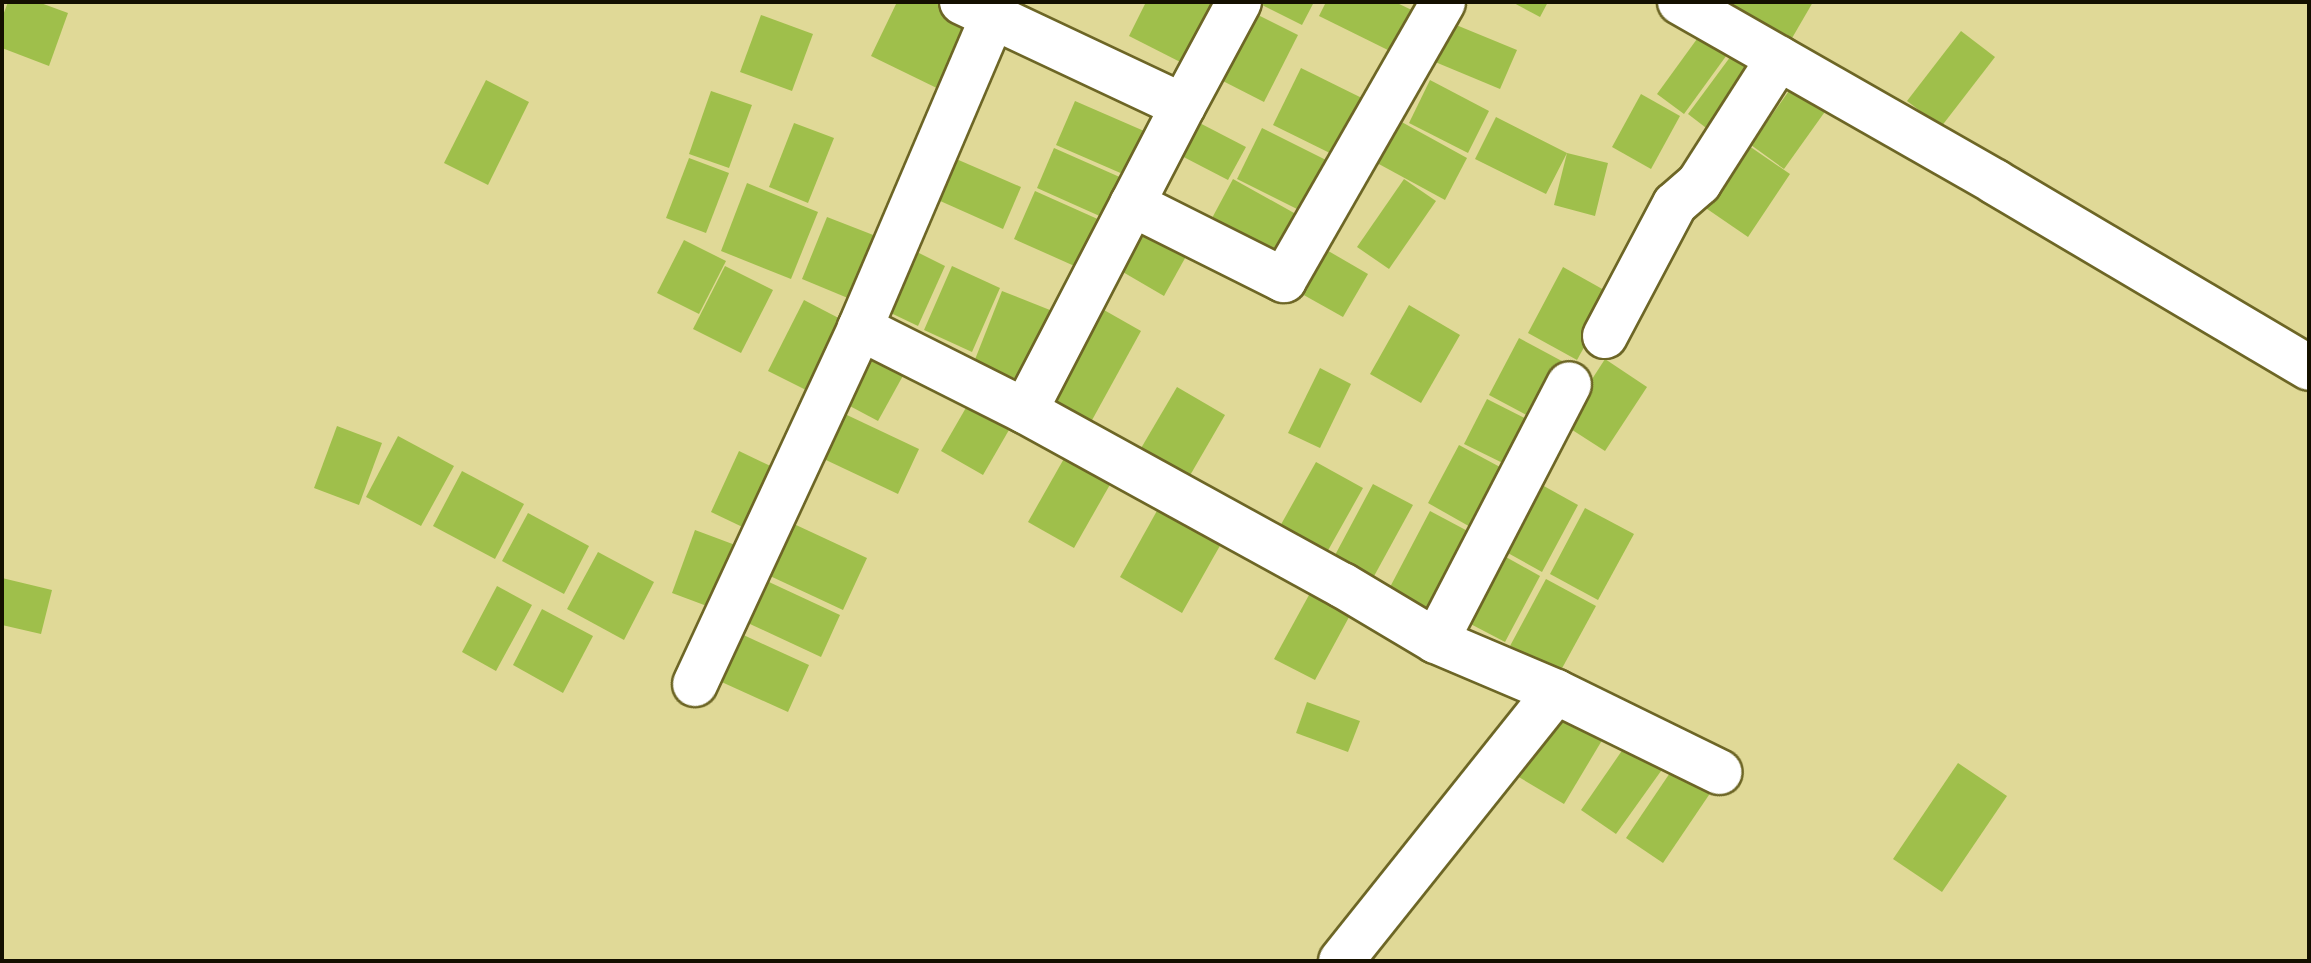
<!DOCTYPE html>
<style>
body{margin:0}
#map{position:relative;width:2311px;height:963px;overflow:hidden;background:#e0d997;font-family:Helvetica,sans-serif}
div>[style]{position:absolute}
[style*='--x']{left:calc(var(--x)*1px);top:calc(var(--y)*1px);width:calc(var(--w)*1px);rotate:calc(var(--a)*1deg)}
.building>*{inset:0;background:#9fbf4b}
.roads{filter:drop-shadow(2px 0 #6d6626) drop-shadow(-2px 0 #6d6626) drop-shadow(0 2px #6d6626) drop-shadow(0 -2px #6d6626)}
.street>*{height:44px;margin:-22px;padding:0 22px;transform-origin:22px;border-radius:22px;background:#fff}
span{translate:-50% -50%;white-space:nowrap;text-align:center;line-height:1.15;-webkit-text-stroke:6px #fcf9d8;paint-order:stroke}
.frame{position:absolute;inset:0;border:4px solid #141000;pointer-events:none}
</style>
<div id="map">
<div class="building">
<div style="clip-path:polygon(8px 2px,38px 2px,68px 13px,49px 66px,2px 48px,2px 18px)"></div>
<div style="clip-path:polygon(897px 2px,941px 2px,982px 21px,947px 93px,871px 56px)"></div>
<div style="clip-path:polygon(1146px 2px,1216px 2px,1192px 68px,1129px 36px)"></div>
<div style="clip-path:polygon(1256px 2px,1314px 2px,1302px 25px)"></div>
<div style="clip-path:polygon(1326px 2px,1395px 2px,1418px 13px,1398px 55px,1319px 16px)"></div>
<div style="clip-path:polygon(1512px 2px,1548px 2px,1540px 17px)"></div>
<div style="clip-path:polygon(1727px 2px,1813px 2px,1788px 45px,1724px 7px)"></div>
<div style="clip-path:polygon(1250px 11px,1298px 35px,1264px 102px,1217px 78px)"></div>
<div style="clip-path:polygon(761px 15px,813px 34px,792px 91px,740px 72px)"></div>
<div style="clip-path:polygon(1444px 20px,1517px 50px,1500px 89px,1428px 59px)"></div>
<div style="clip-path:polygon(1710px 21px,1737px 41px,1684px 114px,1657px 94px)"></div>
<div style="clip-path:polygon(1961px 31px,1995px 57px,1941px 127px,1907px 101px)"></div>
<div style="clip-path:polygon(1742px 41px,1768px 62px,1714px 134px,1688px 114px)"></div>
<div style="clip-path:polygon(1301px 68px,1370px 102px,1342px 159px,1273px 125px)"></div>
<div style="clip-path:polygon(1800px 75px,1834px 99px,1784px 169px,1751px 145px)"></div>
<div style="clip-path:polygon(486px 80px,529px 102px,488px 185px,444px 163px)"></div>
<div style="clip-path:polygon(1430px 80px,1489px 111px,1468px 153px,1409px 123px)"></div>
<div style="clip-path:polygon(711px 91px,752px 105px,729px 168px,689px 154px)"></div>
<div style="clip-path:polygon(1641px 94px,1680px 116px,1651px 169px,1612px 147px)"></div>
<div style="clip-path:polygon(1075px 101px,1151px 134px,1132px 178px,1056px 145px)"></div>
<div style="clip-path:polygon(1389px 115px,1467px 158px,1445px 200px,1366px 157px)"></div>
<div style="clip-path:polygon(1496px 117px,1567px 153px,1608px 163px,1595px 216px,1554px 205px,1567px 153px,1546px 194px,1475px 159px)"></div>
<div style="clip-path:polygon(1190px 118px,1246px 147px,1228px 180px,1172px 151px)"></div>
<div style="clip-path:polygon(794px 123px,834px 138px,808px 203px,769px 187px)"></div>
<div style="clip-path:polygon(1262px 128px,1332px 163px,1307px 214px,1237px 179px)"></div>
<div style="clip-path:polygon(1736px 137px,1790px 174px,1748px 237px,1694px 200px)"></div>
<div style="clip-path:polygon(1054px 148px,1131px 182px,1113px 222px,1037px 188px)"></div>
<div style="clip-path:polygon(947px 155px,1021px 187px,1003px 229px,929px 196px)"></div>
<div style="clip-path:polygon(689px 158px,729px 173px,706px 233px,666px 218px)"></div>
<div style="clip-path:polygon(1233px 179px,1303px 218px,1274px 272px,1204px 233px)"></div>
<div style="clip-path:polygon(1404px 179px,1436px 201px,1389px 269px,1357px 247px)"></div>
<div style="clip-path:polygon(747px 183px,818px 212px,791px 279px,721px 251px)"></div>
<div style="clip-path:polygon(1035px 191px,1111px 225px,1090px 273px,1014px 239px)"></div>
<div style="clip-path:polygon(1146px 214px,1194px 242px,1164px 296px,1116px 268px)"></div>
<div style="clip-path:polygon(827px 217px,881px 238px,855px 301px,802px 279px)"></div>
<div style="clip-path:polygon(684px 240px,726px 261px,699px 314px,657px 293px)"></div>
<div style="clip-path:polygon(903px 245px,945px 266px,918px 326px,874px 305px)"></div>
<div style="clip-path:polygon(1318px 245px,1368px 274px,1343px 317px,1293px 289px)"></div>
<div style="clip-path:polygon(725px 266px,773px 290px,741px 353px,693px 329px)"></div>
<div style="clip-path:polygon(952px 266px,1000px 288px,972px 352px,924px 330px)"></div>
<div style="clip-path:polygon(1563px 267px,1613px 295px,1577px 360px,1528px 333px)"></div>
<div style="clip-path:polygon(1002px 291px,1060px 314px,1032px 385px,974px 362px)"></div>
<div style="clip-path:polygon(804px 300px,852px 325px,816px 395px,768px 371px)"></div>
<div style="clip-path:polygon(1409px 305px,1460px 335px,1421px 403px,1370px 374px)"></div>
<div style="clip-path:polygon(1104px 310px,1141px 331px,1091px 422px,1054px 401px)"></div>
<div style="clip-path:polygon(1519px 338px,1573px 367px,1543px 424px,1489px 395px)"></div>
<div style="clip-path:polygon(877px 345px,910px 363px,878px 421px,846px 404px)"></div>
<div style="clip-path:polygon(1605px 359px,1647px 387px,1605px 451px,1563px 424px)"></div>
<div style="clip-path:polygon(1320px 368px,1351px 384px,1320px 448px,1288px 433px)"></div>
<div style="clip-path:polygon(1177px 387px,1225px 415px,1185px 484px,1137px 455px)"></div>
<div style="clip-path:polygon(971px 399px,1013px 423px,983px 475px,941px 451px)"></div>
<div style="clip-path:polygon(1487px 399px,1540px 426px,1517px 470px,1464px 444px)"></div>
<div style="clip-path:polygon(830px 407px,919px 449px,898px 494px,809px 452px)"></div>
<div style="clip-path:polygon(337px 426px,382px 443px,359px 505px,314px 488px)"></div>
<div style="clip-path:polygon(398px 436px,454px 466px,421px 526px,366px 497px)"></div>
<div style="clip-path:polygon(1459px 445px,1513px 474px,1481px 533px,1428px 503px)"></div>
<div style="clip-path:polygon(1070px 448px,1116px 474px,1074px 548px,1028px 522px)"></div>
<div style="clip-path:polygon(739px 451px,781px 471px,753px 532px,711px 512px)"></div>
<div style="clip-path:polygon(1316px 462px,1363px 488px,1326px 554px,1279px 528px)"></div>
<div style="clip-path:polygon(462px 471px,524px 504px,495px 559px,433px 526px)"></div>
<div style="clip-path:polygon(1533px 480px,1578px 505px,1542px 572px,1497px 547px)"></div>
<div style="clip-path:polygon(1373px 484px,1413px 505px,1373px 578px,1334px 557px)"></div>
<div style="clip-path:polygon(1163px 500px,1226px 535px,1182px 613px,1120px 577px)"></div>
<div style="clip-path:polygon(1585px 508px,1634px 534px,1598px 600px,1550px 574px)"></div>
<div style="clip-path:polygon(1430px 511px,1477px 536px,1435px 615px,1389px 589px)"></div>
<div style="clip-path:polygon(528px 513px,589px 546px,564px 594px,502px 561px)"></div>
<div style="clip-path:polygon(781px 518px,867px 558px,843px 610px,757px 570px)"></div>
<div style="clip-path:polygon(695px 530px,746px 549px,723px 612px,672px 593px)"></div>
<div style="clip-path:polygon(598px 552px,654px 582px,624px 640px,567px 609px)"></div>
<div style="clip-path:polygon(1497px 552px,1540px 576px,1505px 642px,1461px 619px)"></div>
<div style="clip-path:polygon(756px 576px,840px 615px,821px 657px,737px 618px)"></div>
<div style="clip-path:polygon(2px 578px,52px 590px,41px 634px,2px 625px)"></div>
<div style="clip-path:polygon(1546px 579px,1596px 606px,1560px 672px,1510px 646px)"></div>
<div style="clip-path:polygon(1315px 584px,1355px 606px,1315px 680px,1274px 659px)"></div>
<div style="clip-path:polygon(497px 586px,532px 605px,496px 671px,462px 652px)"></div>
<div style="clip-path:polygon(542px 609px,593px 636px,563px 693px,513px 665px)"></div>
<div style="clip-path:polygon(737px 632px,809px 665px,788px 712px,715px 679px)"></div>
<div style="clip-path:polygon(1307px 702px,1360px 721px,1348px 752px,1296px 733px)"></div>
<div style="clip-path:polygon(1558px 708px,1604px 737px,1564px 804px,1517px 776px)"></div>
<div style="clip-path:polygon(1630px 739px,1666px 764px,1616px 834px,1581px 810px)"></div>
<div style="clip-path:polygon(1678px 761px,1715px 786px,1663px 863px,1626px 838px)"></div>
<div style="clip-path:polygon(1958px 763px,2007px 796px,1942px 892px,1893px 859px)"></div>
</div>
<div class="roads">
<div class="street">
<div style="--x:962;--y:2;--w:244;--a:25.2"></div>
<div style="--x:1183;--y:106;--w:118;--a:-61.7"></div>
<div style="--x:1680;--y:2;--w:363;--a:29.7"></div>
<div style="--x:1995;--y:182;--w:365;--a:30.6"></div>
<div style="--x:1183;--y:106;--w:343;--a:117.4"></div>
<div style="--x:1025;--y:411;--w:362;--a:28.8"></div>
<div style="--x:1342;--y:585;--w:109;--a:30.8"></div>
<div style="--x:1436;--y:641;--w:130;--a:23"></div>
<div style="--x:1556;--y:692;--w:182;--a:26.1"></div>
<div style="--x:1132;--y:204;--w:170;--a:26.6"></div>
<div style="--x:1284;--y:280;--w:320;--a:-60.2"></div>
<div style="--x:860;--y:328;--w:185;--a:26.7"></div>
<div style="--x:1605;--y:336;--w:149;--a:-62.1"></div>
<div style="--x:1675;--y:204;--w:32;--a:-41"></div>
<div style="--x:1699;--y:183;--w:148;--a:-57.4"></div>
<div style="--x:1436;--y:641;--w:289;--a:-62.6"></div>
<div style="--x:695;--y:684;--w:392;--a:-65.1"></div>
<div style="--x:860;--y:328;--w:339;--a:-66.9"></div>
<div style="--x:1341;--y:961;--w:344;--a:-51.4"></div>
</div>
</div>
<div class="frame"></div>
</div>
